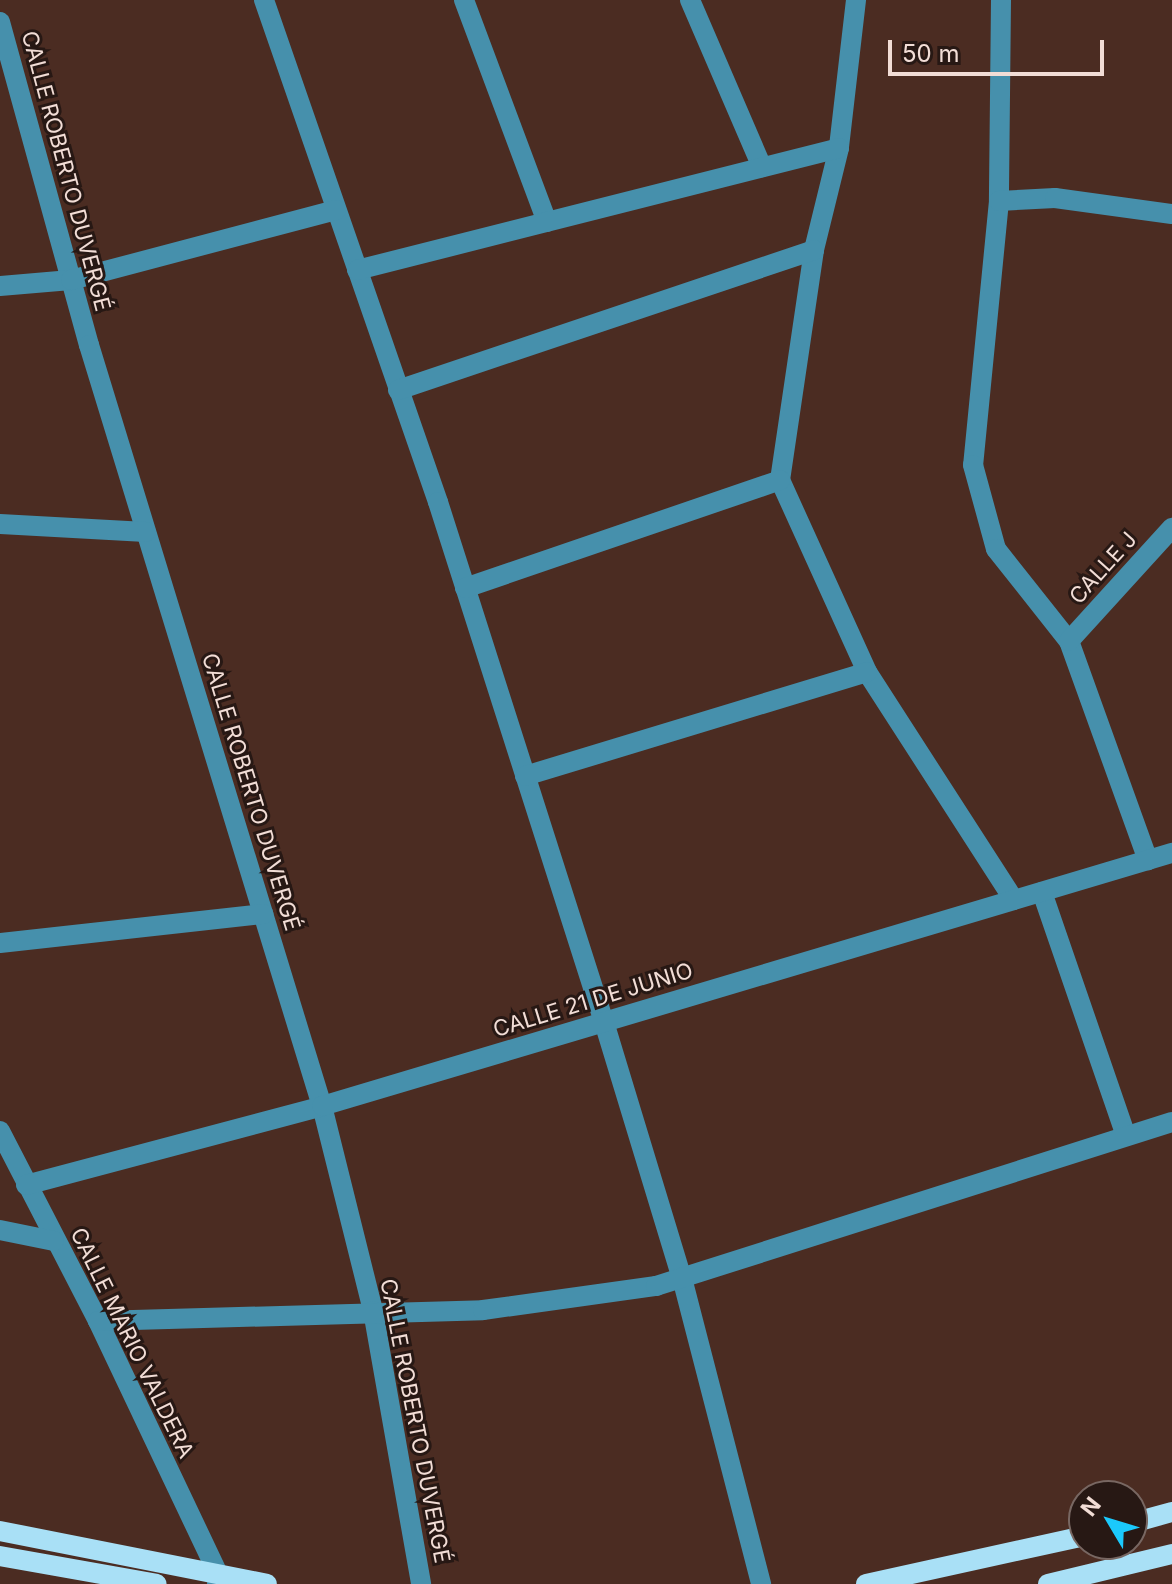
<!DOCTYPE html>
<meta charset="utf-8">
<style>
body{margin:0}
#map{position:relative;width:1172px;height:1584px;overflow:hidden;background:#4b2c22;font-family:Inter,sans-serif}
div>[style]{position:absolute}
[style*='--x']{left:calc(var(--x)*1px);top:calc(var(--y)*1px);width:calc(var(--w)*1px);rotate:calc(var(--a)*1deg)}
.minor>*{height:20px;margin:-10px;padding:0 10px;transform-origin:10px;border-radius:10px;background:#4690ac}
.major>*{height:20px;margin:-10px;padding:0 10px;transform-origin:10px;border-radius:10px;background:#a9e0f6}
span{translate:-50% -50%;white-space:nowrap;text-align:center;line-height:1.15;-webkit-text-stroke:6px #271814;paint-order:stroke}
.street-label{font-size:22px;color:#f2ddd6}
.north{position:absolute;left:1068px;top:1480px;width:80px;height:80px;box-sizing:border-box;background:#271814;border:2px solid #786762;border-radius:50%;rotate:308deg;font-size:22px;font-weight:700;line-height:32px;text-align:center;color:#f2ddd6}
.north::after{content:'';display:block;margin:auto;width:28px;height:36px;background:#1bc9fc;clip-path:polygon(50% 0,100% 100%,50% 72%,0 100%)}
.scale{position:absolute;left:888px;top:40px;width:216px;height:36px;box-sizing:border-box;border:4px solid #f2ddd6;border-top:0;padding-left:10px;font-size:24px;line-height:28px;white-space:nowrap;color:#f2ddd6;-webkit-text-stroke:6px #271814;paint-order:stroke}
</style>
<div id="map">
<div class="minor">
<div style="--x:264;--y:0;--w:531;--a:70.88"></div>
<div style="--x:438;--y:502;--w:546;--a:72.3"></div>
<div style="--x:604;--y:1022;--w:268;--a:73.1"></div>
<div style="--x:682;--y:1278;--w:316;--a:75.5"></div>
<div style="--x:464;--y:0;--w:237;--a:69.5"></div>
<div style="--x:690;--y:0;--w:182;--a:66.7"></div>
<div style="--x:856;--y:0;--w:149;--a:96.6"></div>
<div style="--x:839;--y:148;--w:105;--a:103.8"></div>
<div style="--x:814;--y:250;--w:232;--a:98.4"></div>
<div style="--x:780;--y:480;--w:211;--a:65.6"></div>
<div style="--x:867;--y:672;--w:271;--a:57.2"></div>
<div style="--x:1001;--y:0;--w:201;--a:90.6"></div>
<div style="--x:999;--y:201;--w:265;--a:95.6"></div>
<div style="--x:973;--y:465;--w:87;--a:74.7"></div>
<div style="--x:996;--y:549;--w:117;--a:51.6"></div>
<div style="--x:1069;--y:641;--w:233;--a:70.2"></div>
<div style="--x:0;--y:22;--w:335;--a:74.6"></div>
<div style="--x:89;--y:345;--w:796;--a:72.98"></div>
<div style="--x:322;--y:1106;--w:211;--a:76"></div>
<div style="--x:373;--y:1311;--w:277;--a:80"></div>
<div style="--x:999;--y:201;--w:56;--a:-3.1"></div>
<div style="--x:1055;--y:198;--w:118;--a:7.8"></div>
<div style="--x:357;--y:270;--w:497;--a:-14.2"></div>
<div style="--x:0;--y:286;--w:71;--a:-4.8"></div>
<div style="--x:71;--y:280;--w:274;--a:-14.8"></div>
<div style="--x:398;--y:390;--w:439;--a:-18.6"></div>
<div style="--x:0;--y:524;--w:146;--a:3.1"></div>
<div style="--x:465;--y:588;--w:333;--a:-18.9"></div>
<div style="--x:1069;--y:641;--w:153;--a:-47.7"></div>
<div style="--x:525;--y:776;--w:357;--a:-16.9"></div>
<div style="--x:1042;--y:892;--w:258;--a:71"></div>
<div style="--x:0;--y:943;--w:265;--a:-6.3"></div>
<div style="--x:0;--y:1131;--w:214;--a:62.7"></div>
<div style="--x:98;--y:1321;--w:282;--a:64.6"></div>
<div style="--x:219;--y:1576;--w:8;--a:104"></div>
<div style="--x:26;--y:1185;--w:306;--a:-14.9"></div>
<div style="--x:322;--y:1106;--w:887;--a:-16.58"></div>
<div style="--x:0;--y:1230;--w:55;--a:11.5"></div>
<div style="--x:98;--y:1321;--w:385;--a:-1.6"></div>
<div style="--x:483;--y:1310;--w:175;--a:-7.9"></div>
<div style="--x:656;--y:1286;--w:541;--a:-17.63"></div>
</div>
<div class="major">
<div style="--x:1132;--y:1523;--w:41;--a:-15.4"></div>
<div style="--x:0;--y:1531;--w:272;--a:11.2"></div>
<div style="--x:0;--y:1556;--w:159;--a:10.1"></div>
<div style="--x:866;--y:1584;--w:223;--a:-12.4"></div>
<div style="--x:1048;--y:1584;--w:128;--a:-13.6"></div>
</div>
<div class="street-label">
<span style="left:66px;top:171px;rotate:75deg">CALLE ROBERTO DUVERGÉ</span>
<span style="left:1103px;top:568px;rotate:-48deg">CALLE J</span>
<span style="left:251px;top:792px;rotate:73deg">CALLE ROBERTO DUVERGÉ</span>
<span style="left:593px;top:1000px;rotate:-17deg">CALLE 21 DE JUNIO</span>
<span style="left:132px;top:1343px;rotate:64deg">CALLE MARIO VALDERA</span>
<span style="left:415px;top:1421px;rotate:79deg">CALLE ROBERTO DUVERGÉ</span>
</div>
<div class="north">N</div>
<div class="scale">50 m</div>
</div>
